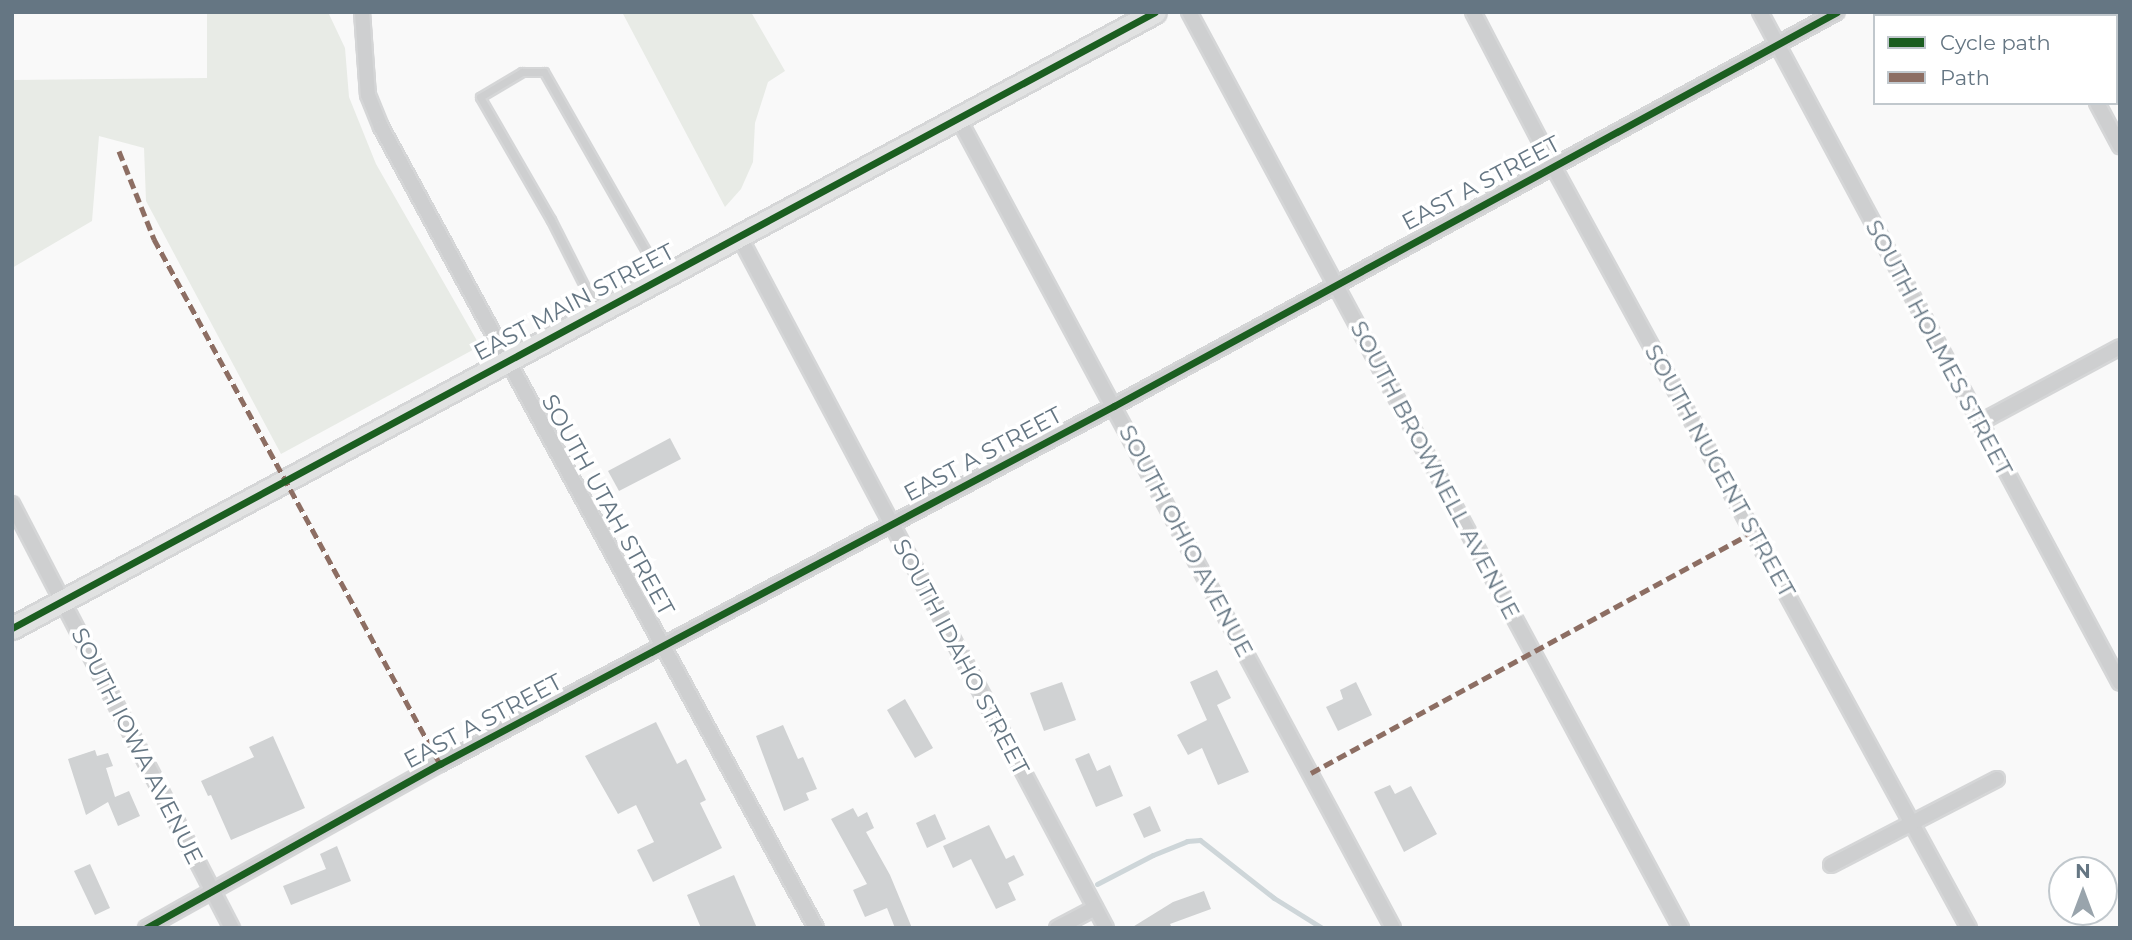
<!DOCTYPE html>
<style>
body{margin:0}
#map{position:relative;width:2132px;height:940px;overflow:hidden;background:#f9f9f9;font-family:Montserrat,sans-serif}
div>[style]{position:absolute}
[style*='--x']{left:calc(var(--x)*1px);top:calc(var(--y)*1px);width:calc(var(--w)*1px);rotate:calc(var(--a)*1deg)}
.green>*{inset:0;background:#e8ebe6}
.stream>*{height:5px;margin:-2.5px;padding:0 2.5px;transform-origin:2.5px;border-radius:2.5px;background:#ced6d9}
.building>*{inset:0;background:#d0d2d3}
.roads{filter:drop-shadow(2px 0 #d5d6d7) drop-shadow(-2px 0 #d5d6d7) drop-shadow(0 2px #d5d6d7) drop-shadow(0 -2px #d5d6d7)}
.lane>*{height:7px;margin:-3.5px;padding:0 3.5px;transform-origin:3.5px;border-radius:3.5px;background:#cecfd0}
.street>*{height:14px;margin:-7px;padding:0 7px;transform-origin:7px;border-radius:7px;background:#cecfd0}
.secondary>*{height:21px;margin:-10.5px;padding:0 10.5px;transform-origin:10.5px;border-radius:10.5px;background:#e1e2e2}
.quiet>*{height:5px;margin-top:-2.5px;transform-origin:0;background:repeating-linear-gradient(90deg,#8d6e63 0 10px,transparent 0 15px)}
.cycleway>*{height:7px;margin:-3.5px;padding:0 3.5px;transform-origin:3.5px;border-radius:3.5px;background:#1b5e20}
span{translate:-50% -50%;white-space:nowrap;text-align:center;line-height:1.15;-webkit-text-stroke:7px #fff;paint-order:stroke}
.street-label{font-size:23px;color:#657683}
.frame{position:absolute;inset:0;border:14px solid #657683;pointer-events:none}
.legend{position:absolute;left:1873px;top:14px;width:245px;height:91px;box-sizing:border-box;background:#fff;border:2px solid #c1c8cd;margin:0;padding:9px 12px;list-style:none;font-size:21px;color:#657683}
.legend li{display:flex;align-items:center;gap:14px;height:35px}
.legend b{width:35px;border:2px solid #c1c8cd}
.north{position:absolute;left:2048px;top:856px;width:70px;height:70px;box-sizing:border-box;background:#fff;border:2px solid #c1c8cd;border-radius:50%;rotate:0deg;font-size:19px;font-weight:700;line-height:28px;text-align:center;color:#657683}
.north::after{content:'';display:block;margin:auto;width:24px;height:32px;background:#99a4ac;clip-path:polygon(50% 0,100% 100%,50% 72%,0 100%)}
</style>
<div id="map">
<div class="green">
<div style="clip-path:polygon(207px 12px,328px 12px,345px 48px,349px 97px,376px 164px,480px 346px,281px 454px,146px 201px,144px 148px,99px 136px,92px 221px,12px 268px,12px 80px,207px 78px)"></div>
<div style="clip-path:polygon(622px 12px,751px 12px,785px 71px,768px 82px,755px 123px,753px 162px,741px 189px,725px 207px)"></div>
</div>
<div class="stream">
<div style="--x:1097;--y:884;--w:63;--a:-27.4"></div>
<div style="--x:1153;--y:855;--w:37;--a:-22"></div>
<div style="--x:1187;--y:841;--w:13;--a:-4"></div>
<div style="--x:1200;--y:840;--w:94;--a:38.1"></div>
<div style="--x:1274;--y:898;--w:57;--a:32"></div>
</div>
<div class="building">
<div style="clip-path:polygon(670px 438px,681px 459px,619px 491px,608px 471px)"></div>
<div style="clip-path:polygon(1217px 670px,1231px 698px,1217px 705px,1249px 772px,1218px 785px,1202px 748px,1188px 755px,1177px 735px,1207px 720px,1190px 682px)"></div>
<div style="clip-path:polygon(1062px 682px,1076px 720px,1044px 731px,1030px 693px)"></div>
<div style="clip-path:polygon(1356px 682px,1372px 715px,1338px 731px,1326px 707px,1343px 699px,1340px 690px)"></div>
<div style="clip-path:polygon(905px 699px,933px 748px,915px 758px,887px 710px)"></div>
<div style="clip-path:polygon(656px 722px,677px 764px,686px 759px,706px 800px,700px 803px,722px 848px,653px 882px,637px 850px,654px 842px,636px 805px,618px 814px,585px 756px)"></div>
<div style="clip-path:polygon(783px 725px,798px 759px,803px 757px,817px 789px,806px 793px,809px 800px,784px 811px,756px 736px)"></div>
<div style="clip-path:polygon(273px 736px,305px 808px,231px 840px,211px 795px,208px 796px,201px 781px,254px 757px,249px 747px)"></div>
<div style="clip-path:polygon(95px 750px,97px 756px,108px 753px,113px 766px,106px 768px,115px 797px,129px 791px,140px 816px,118px 826px,108px 802px,86px 815px,68px 759px)"></div>
<div style="clip-path:polygon(1089px 753px,1097px 771px,1110px 765px,1123px 796px,1096px 807px,1075px 759px)"></div>
<div style="clip-path:polygon(1390px 785px,1395px 794px,1411px 786px,1437px 834px,1404px 852px,1374px 792px)"></div>
<div style="clip-path:polygon(1150px 806px,1161px 831px,1144px 838px,1133px 814px)"></div>
<div style="clip-path:polygon(853px 808px,858px 817px,867px 812px,874px 828px,866px 832px,890px 875px,912px 928px,895px 928px,887px 908px,865px 917px,853px 890px,867px 884px,831px 819px)"></div>
<div style="clip-path:polygon(935px 814px,946px 839px,927px 848px,916px 823px)"></div>
<div style="clip-path:polygon(989px 825px,1006px 859px,1014px 855px,1024px 875px,1008px 883px,1016px 900px,996px 909px,971px 859px,953px 868px,943px 846px)"></div>
<div style="clip-path:polygon(337px 846px,351px 881px,291px 905px,283px 886px,326px 869px,320px 854px)"></div>
<div style="clip-path:polygon(90px 864px,110px 908px,95px 915px,74px 871px)"></div>
<div style="clip-path:polygon(734px 875px,757px 928px,701px 928px,687px 895px)"></div>
<div style="clip-path:polygon(1204px 891px,1211px 909px,1170px 924px,1172px 928px,1131px 928px,1173px 902px)"></div>
</div>
<div class="roads">
<div class="lane">
<div style="--x:596;--y:309;--w:100;--a:-116.8"></div>
<div style="--x:551;--y:220;--w:142;--a:-120"></div>
<div style="--x:480;--y:97;--w:49;--a:-30.8"></div>
<div style="--x:522;--y:72;--w:22;--a:0"></div>
<div style="--x:544;--y:72;--w:236;--a:60.3"></div>
</div>
<div class="street">
<div style="--x:362;--y:12;--w:83;--a:85.9"></div>
<div style="--x:368;--y:95;--w:35;--a:68"></div>
<div style="--x:381;--y:127;--w:911;--a:61.49"></div>
<div style="--x:1189;--y:12;--w:1040;--a:61.76"></div>
<div style="--x:1473;--y:12;--w:174;--a:62.5"></div>
<div style="--x:1553;--y:166;--w:868;--a:61.37"></div>
<div style="--x:1760;--y:12;--w:761;--a:61.79"></div>
<div style="--x:2047;--y:12;--w:4;--a:63"></div>
<div style="--x:2097;--y:103;--w:49;--a:61.9"></div>
<div style="--x:958;--y:118;--w:919;--a:61.76"></div>
<div style="--x:739;--y:236;--w:783;--a:62.06"></div>
<div style="--x:1979;--y:423;--w:160;--a:-28.3"></div>
<div style="--x:12;--y:504;--w:478;--a:62.6"></div>
<div style="--x:1831;--y:865;--w:187;--a:-27.4"></div>
<div style="--x:146;--y:928;--w:337;--a:-29.2"></div>
<div style="--x:440;--y:764;--w:763;--a:-27.98"></div>
<div style="--x:1114;--y:406;--w:823;--a:-28.59"></div>
<div style="--x:1057;--y:928;--w:43;--a:-27.8"></div>
</div>
<div class="secondary">
<div style="--x:12;--y:628;--w:1298;--a:-28.32"></div>
</div>
</div>
<div class="quiet">
<div style="--x:119;--y:151;--w:95;--a:68.3"></div>
<div style="--x:154;--y:239;--w:598;--a:61.42"></div>
<div style="--x:1311;--y:773;--w:503;--a:-28.6"></div>
</div>
<div class="cycleway">
<div style="--x:12;--y:628;--w:1298;--a:-28.32"></div>
<div style="--x:146;--y:928;--w:337;--a:-29.2"></div>
<div style="--x:440;--y:764;--w:763;--a:-27.98"></div>
<div style="--x:1114;--y:406;--w:823;--a:-28.59"></div>
</div>
<div class="street-label">
<span style="left:1481px;top:183px;rotate:-28deg">EAST A STREET</span>
<span style="left:574px;top:302px;rotate:-28deg">EAST MAIN STREET</span>
<span style="left:1939px;top:348px;rotate:62deg">SOUTH HOLMES STREET</span>
<span style="left:983px;top:454px;rotate:-28deg">EAST A STREET</span>
<span style="left:1435px;top:470px;rotate:62deg">SOUTH BROWNELL AVENUE</span>
<span style="left:1720px;top:471px;rotate:61deg">SOUTH NUGENT STREET</span>
<span style="left:608px;top:505px;rotate:61deg">SOUTH UTAH STREET</span>
<span style="left:1186px;top:541px;rotate:62deg">SOUTH OHIO AVENUE</span>
<span style="left:961px;top:657px;rotate:62deg">SOUTH IDAHO STREET</span>
<span style="left:483px;top:721px;rotate:-28deg">EAST A STREET</span>
<span style="left:137px;top:746px;rotate:63deg">SOUTH IOWA AVENUE</span>
</div>
<div class="frame"></div>
<ul class="legend">
<li><b style="height:9px;background:#1b5e20"></b>Cycle path</li>
<li><b style="height:9px;background:#8d6e63"></b>Path</li>
</ul>
<div class="north">N</div>
</div>
